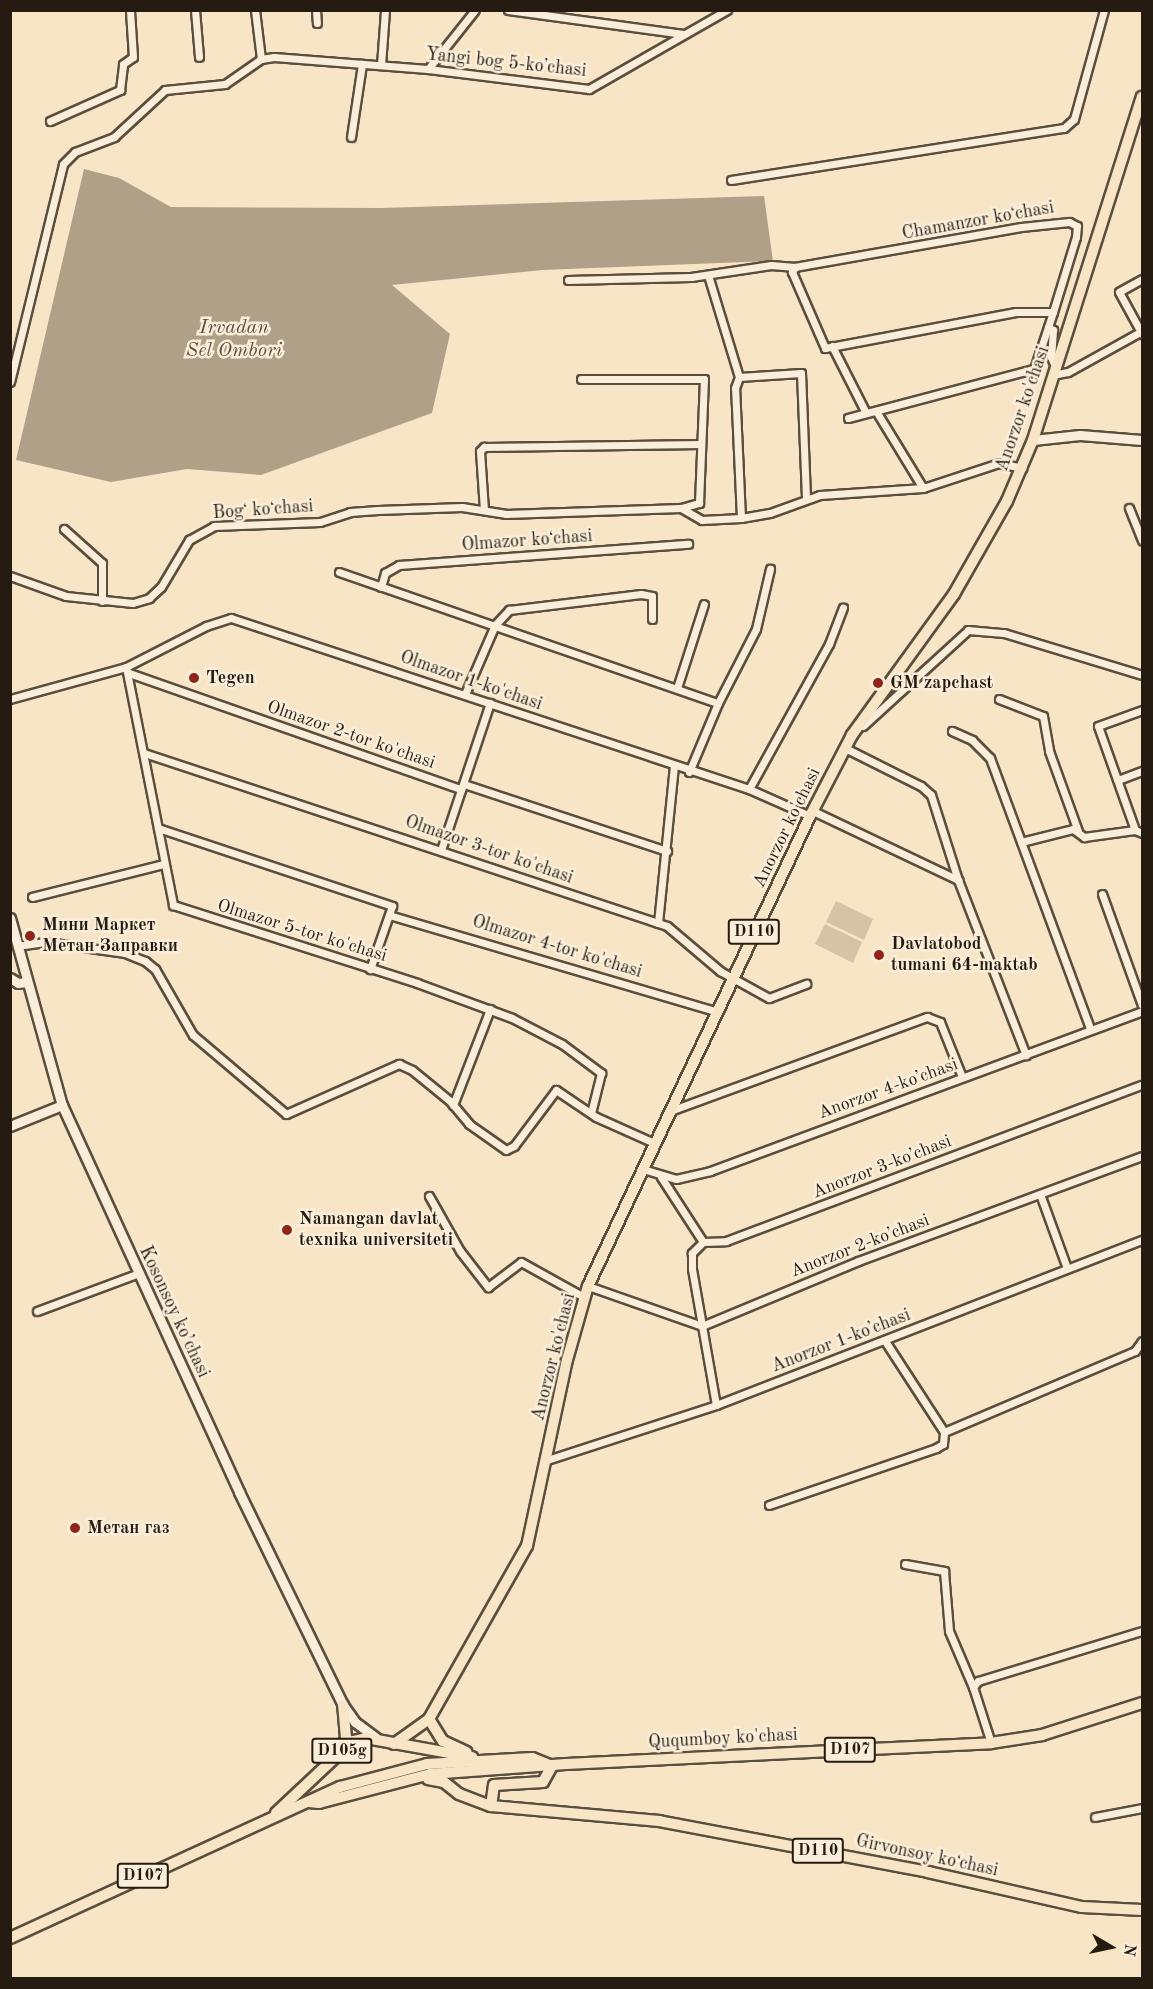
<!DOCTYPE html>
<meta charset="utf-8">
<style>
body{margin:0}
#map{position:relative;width:1153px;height:1989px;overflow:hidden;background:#f8e5c6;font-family:"Old Standard TT",serif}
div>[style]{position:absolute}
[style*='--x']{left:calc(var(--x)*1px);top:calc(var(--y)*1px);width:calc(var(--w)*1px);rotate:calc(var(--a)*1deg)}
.green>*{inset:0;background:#d4c3a7}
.water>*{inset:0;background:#b0a088}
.roads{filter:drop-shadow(2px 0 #5a4e3e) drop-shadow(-2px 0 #5a4e3e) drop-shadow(0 2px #5a4e3e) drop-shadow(0 -2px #5a4e3e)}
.street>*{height:7px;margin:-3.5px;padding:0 3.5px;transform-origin:3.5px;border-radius:3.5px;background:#faeeda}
.secondary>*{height:9px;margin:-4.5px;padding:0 4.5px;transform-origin:4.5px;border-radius:4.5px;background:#faeeda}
.primary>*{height:10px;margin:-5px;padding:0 5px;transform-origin:5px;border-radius:5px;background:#f8e5c6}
.dots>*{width:16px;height:16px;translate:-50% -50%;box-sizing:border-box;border:3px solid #faeeda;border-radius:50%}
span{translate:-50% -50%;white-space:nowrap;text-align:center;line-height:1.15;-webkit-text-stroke:5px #faeeda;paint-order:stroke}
.shield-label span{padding:2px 4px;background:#faeeda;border:2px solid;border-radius:4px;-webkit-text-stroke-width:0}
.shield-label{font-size:16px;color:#251b10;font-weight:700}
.street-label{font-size:18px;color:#251b10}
.poi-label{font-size:18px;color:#251b10;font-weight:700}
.left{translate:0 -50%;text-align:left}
.water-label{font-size:20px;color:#5d5040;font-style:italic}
.frame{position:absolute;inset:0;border:12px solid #251b10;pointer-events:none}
.north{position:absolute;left:1081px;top:1917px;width:60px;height:60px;-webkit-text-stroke:4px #faeeda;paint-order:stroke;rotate:99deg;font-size:16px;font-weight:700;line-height:24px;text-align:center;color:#251b10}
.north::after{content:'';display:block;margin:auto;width:21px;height:27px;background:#251b10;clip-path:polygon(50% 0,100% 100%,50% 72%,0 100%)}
</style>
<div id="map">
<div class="green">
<div style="clip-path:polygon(836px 901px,873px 919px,864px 940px,826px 922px)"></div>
<div style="clip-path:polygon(825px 924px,862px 942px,853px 963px,815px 944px)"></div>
</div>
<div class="water">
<div style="clip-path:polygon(84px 169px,119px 178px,171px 207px,381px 208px,764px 196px,773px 261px,542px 270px,392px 285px,450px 334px,432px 413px,261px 475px,187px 469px,111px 482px,16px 460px)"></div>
</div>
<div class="roads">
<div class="street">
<div style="--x:195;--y:10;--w:47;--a:85.1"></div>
<div style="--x:255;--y:10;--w:49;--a:83"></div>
<div style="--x:316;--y:10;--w:13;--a:86"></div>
<div style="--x:508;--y:10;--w:177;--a:7.8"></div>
<div style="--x:381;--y:65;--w:55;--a:-85.8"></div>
<div style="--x:428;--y:69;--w:75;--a:-51.5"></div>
<div style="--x:50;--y:121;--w:77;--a:-23.9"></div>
<div style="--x:120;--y:90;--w:26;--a:-83"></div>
<div style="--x:123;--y:64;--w:12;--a:-35"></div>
<div style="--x:133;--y:57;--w:47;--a:-93.7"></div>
<div style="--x:351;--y:137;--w:74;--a:-81.4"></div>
<div style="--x:731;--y:180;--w:337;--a:-8.9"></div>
<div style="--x:1064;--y:128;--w:13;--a:-42"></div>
<div style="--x:1074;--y:119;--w:113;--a:-74.6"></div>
<div style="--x:708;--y:275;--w:107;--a:73.1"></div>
<div style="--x:1142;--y:279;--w:26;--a:151"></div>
<div style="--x:1119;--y:292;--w:48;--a:61.3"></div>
<div style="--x:568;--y:280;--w:123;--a:-1.4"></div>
<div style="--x:691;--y:277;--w:81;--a:-8.5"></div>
<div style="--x:771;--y:265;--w:24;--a:5"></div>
<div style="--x:1048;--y:327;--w:6;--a:31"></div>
<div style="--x:1053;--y:330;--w:27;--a:94"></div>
<div style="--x:1051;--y:357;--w:10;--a:66"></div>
<div style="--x:832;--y:346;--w:75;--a:63.1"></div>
<div style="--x:1052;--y:375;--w:16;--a:-11"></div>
<div style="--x:1068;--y:372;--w:85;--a:-29"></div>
<div style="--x:10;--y:382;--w:224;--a:-76.3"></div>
<div style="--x:63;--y:164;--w:17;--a:-45"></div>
<div style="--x:75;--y:152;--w:42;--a:-21"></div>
<div style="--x:114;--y:137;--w:69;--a:-42.7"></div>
<div style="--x:165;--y:90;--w:60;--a:-5.7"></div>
<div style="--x:225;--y:84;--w:44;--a:-34.8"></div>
<div style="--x:261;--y:59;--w:13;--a:-9"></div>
<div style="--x:274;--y:57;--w:154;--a:4.5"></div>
<div style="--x:428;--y:69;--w:162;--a:7.1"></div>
<div style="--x:589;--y:89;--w:159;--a:-29.8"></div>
<div style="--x:876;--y:411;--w:90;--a:58.6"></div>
<div style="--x:848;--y:418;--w:192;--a:-14.8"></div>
<div style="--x:1034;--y:369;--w:60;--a:-71.6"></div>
<div style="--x:1053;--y:312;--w:78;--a:-73"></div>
<div style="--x:1076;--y:237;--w:11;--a:-85"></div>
<div style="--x:1077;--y:226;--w:9;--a:-153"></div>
<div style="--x:1069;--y:222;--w:48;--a:174.1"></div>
<div style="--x:1021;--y:227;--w:230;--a:170"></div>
<div style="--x:795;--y:267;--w:6;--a:121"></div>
<div style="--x:792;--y:272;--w:83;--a:66.5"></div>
<div style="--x:825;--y:348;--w:194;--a:-10.7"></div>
<div style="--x:1016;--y:312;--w:37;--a:0"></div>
<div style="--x:681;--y:508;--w:24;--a:30"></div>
<div style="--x:702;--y:520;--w:39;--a:-3"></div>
<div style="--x:741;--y:518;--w:29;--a:-10"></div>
<div style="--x:770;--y:513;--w:53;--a:-19.8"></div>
<div style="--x:820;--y:495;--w:103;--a:-3.9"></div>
<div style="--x:923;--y:488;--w:80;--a:-18.2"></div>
<div style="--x:999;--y:463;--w:24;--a:12"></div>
<div style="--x:1129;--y:508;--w:35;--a:68"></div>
<div style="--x:484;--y:510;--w:59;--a:-93.9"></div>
<div style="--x:480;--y:451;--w:6;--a:-45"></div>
<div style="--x:484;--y:447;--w:217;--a:-0.8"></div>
<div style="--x:741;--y:518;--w:130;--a:-92.6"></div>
<div style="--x:735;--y:388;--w:12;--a:-70"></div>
<div style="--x:739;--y:377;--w:62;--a:-3.7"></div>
<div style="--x:801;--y:373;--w:124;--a:87.7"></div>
<div style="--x:64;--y:529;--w:51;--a:41.8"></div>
<div style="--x:102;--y:563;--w:38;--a:90"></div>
<div style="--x:339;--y:572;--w:401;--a:19.1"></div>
<div style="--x:10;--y:576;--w:59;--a:19.7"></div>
<div style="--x:66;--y:596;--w:67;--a:6"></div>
<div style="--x:133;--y:603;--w:17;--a:-17"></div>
<div style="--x:149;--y:598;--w:16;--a:-43"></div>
<div style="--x:161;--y:587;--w:55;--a:-59.2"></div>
<div style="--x:189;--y:540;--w:29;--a:-29"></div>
<div style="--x:214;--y:526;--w:106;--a:-2.2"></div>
<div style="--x:320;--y:522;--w:32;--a:-18"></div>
<div style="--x:350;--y:512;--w:28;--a:-4"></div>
<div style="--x:378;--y:510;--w:84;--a:-2"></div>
<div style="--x:462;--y:507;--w:45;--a:9"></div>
<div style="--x:506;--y:514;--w:175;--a:-2"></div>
<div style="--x:681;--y:508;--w:19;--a:-16"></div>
<div style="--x:699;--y:503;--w:124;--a:-87.7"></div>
<div style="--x:704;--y:379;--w:123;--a:180"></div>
<div style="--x:381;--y:587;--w:15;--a:-74"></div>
<div style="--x:385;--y:573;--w:16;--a:-30"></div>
<div style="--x:399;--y:565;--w:290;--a:-4.2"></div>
<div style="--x:126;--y:667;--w:243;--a:78.8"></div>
<div style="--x:173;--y:905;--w:256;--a:17.7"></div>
<div style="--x:417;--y:983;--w:101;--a:20.2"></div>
<div style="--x:512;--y:1018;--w:56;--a:27.5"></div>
<div style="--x:562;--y:1044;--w:49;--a:36.6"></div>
<div style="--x:601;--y:1073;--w:41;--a:104"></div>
<div style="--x:129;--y:673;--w:352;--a:19.3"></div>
<div style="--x:677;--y:688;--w:88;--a:-72.2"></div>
<div style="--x:465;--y:694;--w:75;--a:-66.5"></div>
<div style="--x:495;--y:625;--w:21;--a:-47"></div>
<div style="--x:509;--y:610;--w:133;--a:-6.9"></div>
<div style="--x:641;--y:594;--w:11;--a:10"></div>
<div style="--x:652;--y:596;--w:23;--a:90"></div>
<div style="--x:10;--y:699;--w:120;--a:-15.4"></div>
<div style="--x:126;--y:667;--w:90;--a:-27.1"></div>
<div style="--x:206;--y:626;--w:26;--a:-18"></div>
<div style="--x:231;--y:618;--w:545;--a:18.27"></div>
<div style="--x:749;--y:789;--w:67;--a:23.9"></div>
<div style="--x:999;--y:699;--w:47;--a:21.1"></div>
<div style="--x:1043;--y:716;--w:36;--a:80"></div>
<div style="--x:1049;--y:751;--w:85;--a:70.1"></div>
<div style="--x:863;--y:726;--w:142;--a:-42.4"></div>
<div style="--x:968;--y:630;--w:36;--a:5"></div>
<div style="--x:1004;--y:633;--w:144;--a:16.9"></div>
<div style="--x:952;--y:731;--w:22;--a:24"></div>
<div style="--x:972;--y:740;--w:25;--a:45"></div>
<div style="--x:990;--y:758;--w:289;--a:69.7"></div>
<div style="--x:845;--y:748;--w:85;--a:26.6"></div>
<div style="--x:921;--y:786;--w:13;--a:42"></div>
<div style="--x:931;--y:795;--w:89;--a:72.4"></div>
<div style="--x:958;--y:880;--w:188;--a:68.8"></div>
<div style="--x:144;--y:753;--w:551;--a:18.3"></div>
<div style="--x:667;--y:926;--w:70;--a:40.3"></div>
<div style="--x:720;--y:971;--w:56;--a:28.9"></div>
<div style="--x:769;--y:998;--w:40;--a:-21"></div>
<div style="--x:689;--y:772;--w:75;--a:-67.2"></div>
<div style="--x:718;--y:703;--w:83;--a:-62.8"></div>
<div style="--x:756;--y:629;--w:62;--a:-76.9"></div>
<div style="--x:1118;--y:780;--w:26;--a:-21"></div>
<div style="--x:464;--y:784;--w:214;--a:18.3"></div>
<div style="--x:749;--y:789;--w:166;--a:-61.1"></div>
<div style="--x:829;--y:644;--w:39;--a:-69"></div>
<div style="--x:813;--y:811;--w:161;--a:25.4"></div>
<div style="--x:158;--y:828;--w:247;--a:18.4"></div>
<div style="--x:392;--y:906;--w:67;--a:109.2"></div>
<div style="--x:1135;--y:830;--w:110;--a:-109.6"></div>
<div style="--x:1098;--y:726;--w:47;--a:-20"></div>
<div style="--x:1021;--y:842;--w:54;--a:-14"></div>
<div style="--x:1073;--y:829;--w:14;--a:36"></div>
<div style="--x:1084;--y:837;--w:51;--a:-7.8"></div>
<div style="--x:1135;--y:830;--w:8;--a:23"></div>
<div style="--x:441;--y:850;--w:155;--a:-71.6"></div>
<div style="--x:1102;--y:894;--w:118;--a:70.2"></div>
<div style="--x:32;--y:897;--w:135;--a:-14.1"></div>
<div style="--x:389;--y:915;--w:341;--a:16.4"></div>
<div style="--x:658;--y:923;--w:158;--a:-84.2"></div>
<div style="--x:17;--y:946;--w:30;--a:-8"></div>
<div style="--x:47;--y:942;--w:79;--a:8"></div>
<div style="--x:125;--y:953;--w:22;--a:22"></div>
<div style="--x:145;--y:961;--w:13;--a:39"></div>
<div style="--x:155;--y:969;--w:76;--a:60.1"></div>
<div style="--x:193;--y:1035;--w:122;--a:40.3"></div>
<div style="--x:286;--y:1114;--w:124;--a:-23.9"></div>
<div style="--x:399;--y:1064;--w:14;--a:25"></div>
<div style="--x:412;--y:1070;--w:49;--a:39.2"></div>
<div style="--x:450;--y:1101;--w:30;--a:50"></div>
<div style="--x:469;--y:1124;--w:45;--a:35.1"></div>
<div style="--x:506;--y:1150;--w:9;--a:-27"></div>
<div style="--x:514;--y:1146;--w:70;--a:-53.1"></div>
<div style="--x:556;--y:1090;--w:48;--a:34"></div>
<div style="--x:596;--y:1117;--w:64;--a:24.1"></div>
<div style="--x:453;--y:1105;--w:103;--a:-68.9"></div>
<div style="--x:670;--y:1111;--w:274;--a:-20.1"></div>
<div style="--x:927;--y:1017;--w:14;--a:21"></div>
<div style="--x:940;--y:1022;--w:59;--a:68.2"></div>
<div style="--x:643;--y:1169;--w:34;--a:17"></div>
<div style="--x:676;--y:1179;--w:35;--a:-13"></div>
<div style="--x:710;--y:1171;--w:461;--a:-20.3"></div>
<div style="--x:661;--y:1177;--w:77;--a:57.1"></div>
<div style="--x:703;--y:1242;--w:23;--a:-2"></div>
<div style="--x:726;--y:1241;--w:444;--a:-20.6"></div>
<div style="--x:1040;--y:1194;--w:79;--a:70"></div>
<div style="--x:429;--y:1196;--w:63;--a:60.6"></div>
<div style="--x:460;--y:1251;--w:46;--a:52.1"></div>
<div style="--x:488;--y:1287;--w:41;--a:-37.1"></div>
<div style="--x:521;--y:1262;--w:72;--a:29.1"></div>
<div style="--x:703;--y:1242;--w:16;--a:135"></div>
<div style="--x:692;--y:1253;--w:16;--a:90"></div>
<div style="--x:692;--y:1269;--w:138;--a:80"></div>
<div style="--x:588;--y:1286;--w:121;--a:19.3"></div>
<div style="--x:702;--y:1326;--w:169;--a:-22.6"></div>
<div style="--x:858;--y:1261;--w:303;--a:-20.3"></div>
<div style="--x:37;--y:1311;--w:109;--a:-20.4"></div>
<div style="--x:885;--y:1341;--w:108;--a:57"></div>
<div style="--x:944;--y:1432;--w:207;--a:-23"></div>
<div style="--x:1135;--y:1351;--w:12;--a:-55"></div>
<div style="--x:547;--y:1460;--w:178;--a:-18"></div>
<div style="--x:716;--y:1405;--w:457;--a:-21.2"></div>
<div style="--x:769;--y:1505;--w:176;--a:-18.8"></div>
<div style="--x:936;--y:1448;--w:8;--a:-30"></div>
<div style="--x:943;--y:1444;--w:12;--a:-85"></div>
<div style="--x:905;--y:1564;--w:40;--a:10"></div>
<div style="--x:944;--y:1571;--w:60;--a:85.2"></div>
<div style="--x:949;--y:1631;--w:61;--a:66.8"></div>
<div style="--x:991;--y:1743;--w:59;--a:-107.8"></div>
<div style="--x:973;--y:1687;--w:8;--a:-50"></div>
<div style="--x:978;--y:1681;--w:171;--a:-17"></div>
<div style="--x:1095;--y:1817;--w:48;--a:-10.8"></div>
</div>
<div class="secondary">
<div style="--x:1033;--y:440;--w:47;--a:-6.1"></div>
<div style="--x:1080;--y:435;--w:62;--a:4.6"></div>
<div style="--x:10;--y:918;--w:194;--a:74.5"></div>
<div style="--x:62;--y:1105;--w:426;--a:65.4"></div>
<div style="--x:239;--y:1492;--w:237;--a:64"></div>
<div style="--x:343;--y:1705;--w:21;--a:55"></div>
<div style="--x:355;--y:1722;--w:26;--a:37"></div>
<div style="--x:10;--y:978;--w:9;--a:32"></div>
<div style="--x:18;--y:983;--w:9;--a:-6"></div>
<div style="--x:10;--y:1126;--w:56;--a:-22"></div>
</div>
<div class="primary">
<div style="--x:429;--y:1719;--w:26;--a:58"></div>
<div style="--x:443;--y:1741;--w:26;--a:25"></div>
<div style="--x:394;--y:1744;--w:43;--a:-35.5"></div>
<div style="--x:429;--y:1719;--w:199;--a:-60.5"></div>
<div style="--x:527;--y:1546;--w:190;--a:-77.9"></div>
<div style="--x:567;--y:1360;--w:77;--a:-74.2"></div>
<div style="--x:588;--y:1286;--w:520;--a:-64.72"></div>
<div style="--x:810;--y:816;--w:91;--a:-62.6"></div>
<div style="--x:852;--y:735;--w:174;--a:-54.1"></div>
<div style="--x:954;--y:594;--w:107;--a:-60.3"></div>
<div style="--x:1007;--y:501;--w:66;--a:-66.9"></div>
<div style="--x:1033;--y:440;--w:360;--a:-72.4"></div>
<div style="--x:342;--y:1751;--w:15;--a:-42"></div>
<div style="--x:353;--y:1741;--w:13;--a:-13"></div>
<div style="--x:366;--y:1738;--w:108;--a:10.2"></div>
<div style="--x:428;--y:1779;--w:16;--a:11"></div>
<div style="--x:444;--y:1782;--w:19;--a:39"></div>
<div style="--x:459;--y:1794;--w:34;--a:21"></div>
<div style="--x:491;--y:1806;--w:169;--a:5.1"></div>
<div style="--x:659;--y:1821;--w:274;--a:10.7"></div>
<div style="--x:928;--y:1872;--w:158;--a:12.8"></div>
<div style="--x:1082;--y:1907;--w:60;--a:2.9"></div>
<div style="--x:309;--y:1802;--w:10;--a:6"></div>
<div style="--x:319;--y:1803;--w:115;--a:-14.6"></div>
<div style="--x:430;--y:1774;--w:136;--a:-4.2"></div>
<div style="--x:566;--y:1764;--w:426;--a:-2.8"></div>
<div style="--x:991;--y:1743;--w:52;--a:-8.9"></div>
<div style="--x:1042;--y:1735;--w:105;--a:-17.7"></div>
<div style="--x:491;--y:1806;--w:21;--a:-82"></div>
<div style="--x:494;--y:1785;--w:49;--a:-3.5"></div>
<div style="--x:543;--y:1782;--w:18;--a:-61"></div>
<div style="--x:276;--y:1813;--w:91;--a:-43.2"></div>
<div style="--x:342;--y:1751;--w:14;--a:-73"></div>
<div style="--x:346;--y:1738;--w:33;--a:-95"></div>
<div style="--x:10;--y:1938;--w:363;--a:-24.6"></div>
<div style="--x:340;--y:1787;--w:90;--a:-14.8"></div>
<div style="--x:427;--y:1764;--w:105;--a:-3.3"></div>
<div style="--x:532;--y:1758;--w:22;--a:22"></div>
</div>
</div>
<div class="dots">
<div style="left:194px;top:678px;background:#8f2418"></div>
<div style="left:878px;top:683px;background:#8f2418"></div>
<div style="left:30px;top:936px;background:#8f2418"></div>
<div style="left:879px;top:955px;background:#8f2418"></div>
<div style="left:287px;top:1230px;background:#8f2418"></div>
<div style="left:75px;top:1528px;background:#8f2418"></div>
</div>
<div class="shield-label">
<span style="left:754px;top:932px">D110</span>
<span style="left:850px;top:1750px">D107</span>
<span style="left:342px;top:1751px">D105g</span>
<span style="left:818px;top:1851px">D110</span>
<span style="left:143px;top:1876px">D107</span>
</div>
<div class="street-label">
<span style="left:506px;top:63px;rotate:6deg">Yangi bog 5-koʼchasi</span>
<span style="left:978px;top:221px;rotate:-10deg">Chamanzor koʻchasi</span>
<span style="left:1023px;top:409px;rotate:-71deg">Anorzor ko'chasi</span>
<span style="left:263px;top:510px;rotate:-4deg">Bogʻ koʻchasi</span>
<span style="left:527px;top:541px;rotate:-4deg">Olmazor koʻchasi</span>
<span style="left:471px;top:681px;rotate:19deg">Olmazor 1-ko'chasi</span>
<span style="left:351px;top:735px;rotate:19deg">Olmazor 2-tor ko'chasi</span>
<span style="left:787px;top:828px;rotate:-64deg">Anorzor ko'chasi</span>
<span style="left:489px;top:850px;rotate:19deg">Olmazor 3-tor ko'chasi</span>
<span style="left:302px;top:931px;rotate:17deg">Olmazor 5-tor ko'chasi</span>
<span style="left:557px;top:947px;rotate:17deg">Olmazor 4-tor ko'chasi</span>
<span style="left:888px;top:1089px;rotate:-20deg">Аnorzor 4-koʼchasi</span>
<span style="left:882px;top:1167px;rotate:-21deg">Аnorzor 3-koʼchasi</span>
<span style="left:860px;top:1246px;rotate:-21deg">Аnorzor 2-koʼchasi</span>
<span style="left:174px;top:1312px;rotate:65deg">Kosonsoy ko’chasi</span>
<span style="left:841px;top:1341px;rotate:-21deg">Аnorzor 1-koʼchasi</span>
<span style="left:554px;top:1357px;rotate:-76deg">Anorzor ko'chasi</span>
<span style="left:723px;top:1739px;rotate:-3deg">Ququmboy ko'chasi</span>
<span style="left:927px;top:1856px;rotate:12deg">Girvonsoy koʻchasi</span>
</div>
<div class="poi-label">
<span class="left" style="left:206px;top:678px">Tegen</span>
<span class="left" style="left:890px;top:683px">GM zapchast</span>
<span class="left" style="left:42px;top:936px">Мини Маркет<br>Метан Заправки</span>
<span class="left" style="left:891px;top:955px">Davlatobod<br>tumani 64-maktab</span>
<span class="left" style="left:299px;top:1230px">Namangan davlat<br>texnika universiteti</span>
<span class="left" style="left:87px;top:1528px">Метан газ</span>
</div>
<div class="water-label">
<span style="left:234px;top:340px">Irvadan<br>Sel Ombori</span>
</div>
<div class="frame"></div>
<div class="north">N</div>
</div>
